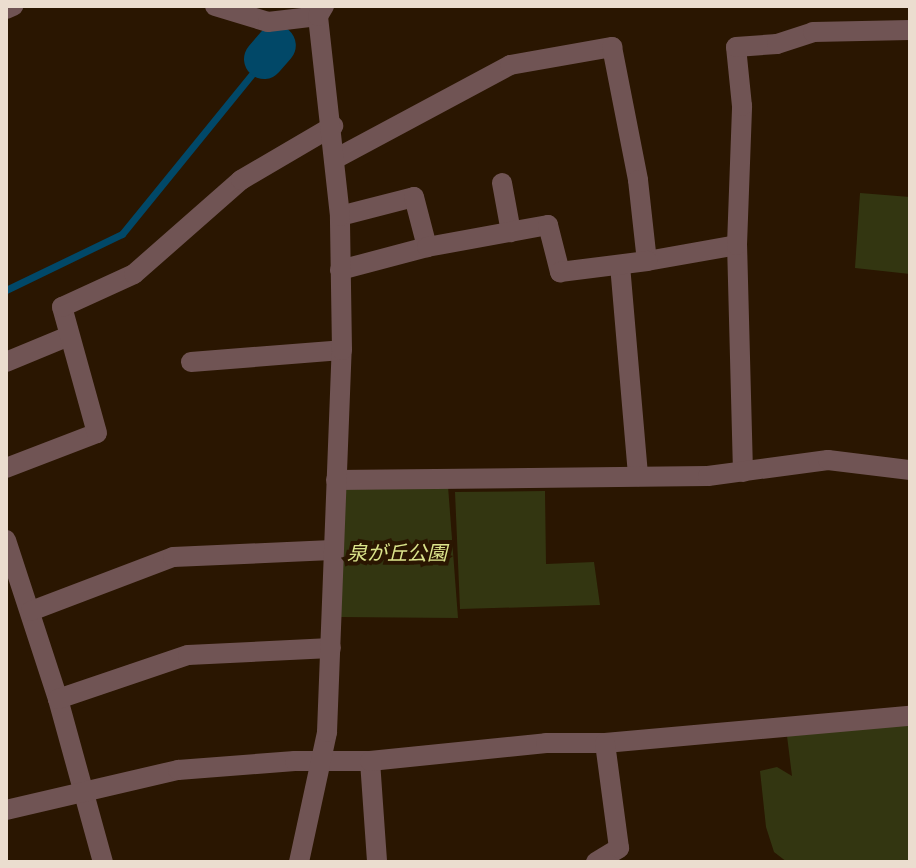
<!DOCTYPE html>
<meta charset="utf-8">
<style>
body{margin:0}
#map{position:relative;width:916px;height:868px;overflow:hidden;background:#2a1601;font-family:"PT Serif","Noto Sans JP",serif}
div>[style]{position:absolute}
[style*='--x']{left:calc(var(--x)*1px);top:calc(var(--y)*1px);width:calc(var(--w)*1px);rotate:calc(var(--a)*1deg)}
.green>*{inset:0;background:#333611}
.stream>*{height:7px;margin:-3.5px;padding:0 3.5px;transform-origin:3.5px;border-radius:3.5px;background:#014868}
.river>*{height:40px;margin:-20px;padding:0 20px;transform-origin:20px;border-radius:20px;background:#014868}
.minor>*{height:20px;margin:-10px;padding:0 10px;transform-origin:10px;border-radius:10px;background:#705454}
span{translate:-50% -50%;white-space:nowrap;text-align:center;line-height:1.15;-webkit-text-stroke:8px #2a1601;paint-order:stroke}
.park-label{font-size:20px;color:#dbe48b;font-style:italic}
.frame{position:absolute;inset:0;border:8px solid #ebddcf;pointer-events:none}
</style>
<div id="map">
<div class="green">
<div style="clip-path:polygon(860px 193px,910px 197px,910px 274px,855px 268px)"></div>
<div style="clip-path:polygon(448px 486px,458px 618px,339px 617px,342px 488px)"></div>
<div style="clip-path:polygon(545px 491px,546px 564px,594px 562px,600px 605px,460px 609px,455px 492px)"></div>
<div style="clip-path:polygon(910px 725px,910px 862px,787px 862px,774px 852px,766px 827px,760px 771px,777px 767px,792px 776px,787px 736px)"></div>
</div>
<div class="stream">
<div style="--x:6;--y:290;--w:129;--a:-25.8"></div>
<div style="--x:122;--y:234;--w:225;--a:-50.9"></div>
</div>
<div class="river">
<div style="--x:264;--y:59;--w:18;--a:-49"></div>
</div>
<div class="minor">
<div style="--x:215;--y:6;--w:55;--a:16.8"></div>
<div style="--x:268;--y:22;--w:50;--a:-6.8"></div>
<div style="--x:6;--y:9;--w:8;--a:-23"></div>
<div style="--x:335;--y:159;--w:199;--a:-28.2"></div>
<div style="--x:510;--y:65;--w:104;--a:-10"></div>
<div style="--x:612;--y:47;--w:136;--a:78.9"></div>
<div style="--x:638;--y:180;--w:81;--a:83.7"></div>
<div style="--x:647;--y:261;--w:91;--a:-10.1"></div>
<div style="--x:502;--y:183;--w:50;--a:79.6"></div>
<div style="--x:340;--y:216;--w:76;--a:-14.4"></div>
<div style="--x:414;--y:197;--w:52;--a:75.4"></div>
<div style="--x:620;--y:265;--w:212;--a:85.1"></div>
<div style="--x:340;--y:270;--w:90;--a:-14.8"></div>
<div style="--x:427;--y:247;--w:123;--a:-10.3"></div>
<div style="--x:548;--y:225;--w:49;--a:75.7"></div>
<div style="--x:560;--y:272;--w:88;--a:-7.2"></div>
<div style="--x:6;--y:362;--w:68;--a:-22.4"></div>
<div style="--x:191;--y:362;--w:151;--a:-4.5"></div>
<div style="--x:6;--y:468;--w:97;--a:-21"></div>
<div style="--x:97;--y:433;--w:131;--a:-105.5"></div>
<div style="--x:62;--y:307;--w:79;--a:-24.6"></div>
<div style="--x:134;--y:274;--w:142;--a:-41.3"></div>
<div style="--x:241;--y:180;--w:107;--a:-30.4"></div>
<div style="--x:743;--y:472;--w:227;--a:-91.5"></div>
<div style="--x:737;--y:245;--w:139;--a:-87.9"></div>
<div style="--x:742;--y:106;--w:59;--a:-95.8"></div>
<div style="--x:736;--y:47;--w:41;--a:-4.2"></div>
<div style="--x:777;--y:44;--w:38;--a:-18"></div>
<div style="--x:813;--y:32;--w:97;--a:-1.2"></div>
<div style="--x:336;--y:480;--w:372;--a:-0.6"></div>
<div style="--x:708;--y:476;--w:121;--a:-7.6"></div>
<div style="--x:828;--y:460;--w:83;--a:7"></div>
<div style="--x:6;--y:540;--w:167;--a:71.9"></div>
<div style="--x:58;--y:699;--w:169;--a:74.6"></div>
<div style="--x:31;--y:611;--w:152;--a:-20.8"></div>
<div style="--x:173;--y:557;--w:159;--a:-2.5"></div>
<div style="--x:58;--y:699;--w:137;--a:-18.7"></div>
<div style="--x:188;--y:655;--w:143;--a:-2.8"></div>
<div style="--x:370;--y:761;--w:101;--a:86"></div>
<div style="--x:6;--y:810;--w:177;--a:-13.1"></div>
<div style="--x:178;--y:770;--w:117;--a:-4.4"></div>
<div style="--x:295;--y:761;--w:75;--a:0"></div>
<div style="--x:370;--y:761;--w:177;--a:-5.8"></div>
<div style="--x:546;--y:743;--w:59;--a:0"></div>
<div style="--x:605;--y:743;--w:306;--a:-5.1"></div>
<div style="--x:299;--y:862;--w:133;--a:-77.8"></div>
<div style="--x:327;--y:732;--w:382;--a:-87.8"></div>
<div style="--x:342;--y:350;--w:134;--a:-90.9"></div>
<div style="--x:340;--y:216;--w:201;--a:-96.3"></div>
<div style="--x:318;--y:16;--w:12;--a:-59"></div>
<div style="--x:596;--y:862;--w:27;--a:-31"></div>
<div style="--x:619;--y:848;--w:106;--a:-97.6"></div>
</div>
<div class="park-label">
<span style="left:397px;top:552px">泉が丘公園</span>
</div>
<div class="frame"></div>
</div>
